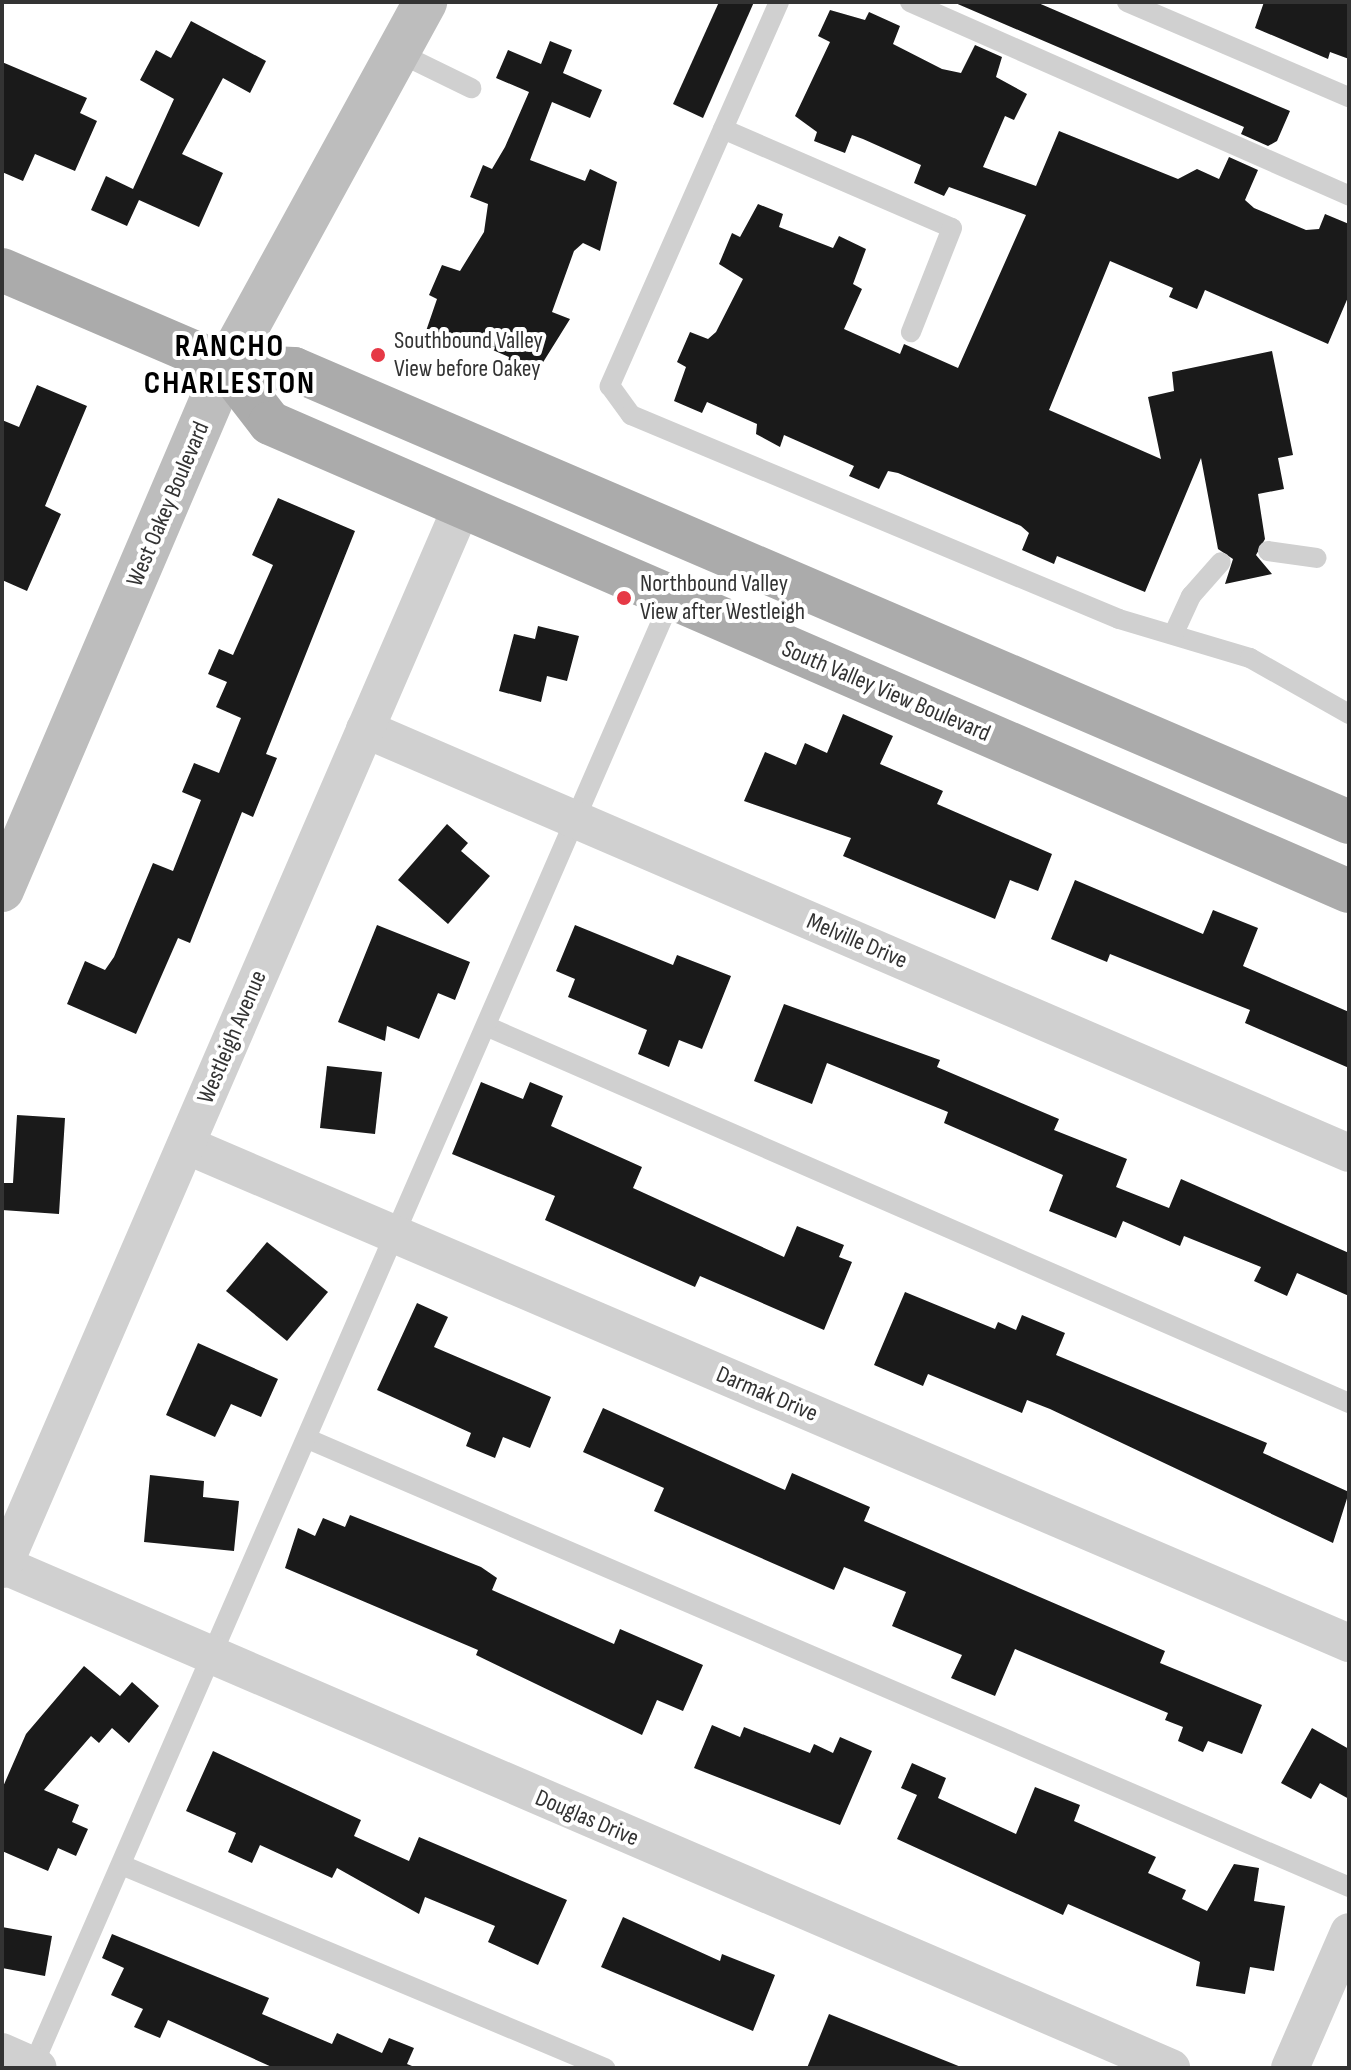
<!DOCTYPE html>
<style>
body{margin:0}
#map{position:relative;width:1351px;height:2070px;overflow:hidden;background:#fff;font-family:"Sofia Sans Condensed",sans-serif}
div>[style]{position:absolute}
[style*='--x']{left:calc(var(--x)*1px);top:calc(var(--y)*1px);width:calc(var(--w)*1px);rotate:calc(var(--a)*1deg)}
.building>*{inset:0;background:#1a1a1a}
.service>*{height:20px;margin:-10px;padding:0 10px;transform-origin:10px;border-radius:10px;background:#d0d0d0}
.minor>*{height:38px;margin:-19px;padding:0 19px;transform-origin:19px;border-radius:19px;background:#d0d0d0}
.secondary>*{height:44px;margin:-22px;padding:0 22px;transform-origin:22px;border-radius:22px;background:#bdbdbd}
.primary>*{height:44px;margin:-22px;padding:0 22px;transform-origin:22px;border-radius:22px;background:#ababab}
.dots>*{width:22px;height:22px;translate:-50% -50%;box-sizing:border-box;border:4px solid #fff;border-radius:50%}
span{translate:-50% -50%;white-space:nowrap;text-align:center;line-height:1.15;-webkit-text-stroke:8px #fff;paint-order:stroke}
.poi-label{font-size:24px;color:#333}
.left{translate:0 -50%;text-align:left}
.street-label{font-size:24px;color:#333}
.district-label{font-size:32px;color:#000;font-weight:700;letter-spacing:2px}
.frame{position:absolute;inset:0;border:4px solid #333;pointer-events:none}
</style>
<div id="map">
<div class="building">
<div style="clip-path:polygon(719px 2px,754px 2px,703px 118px,673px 104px)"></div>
<div style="clip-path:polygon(953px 2px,1036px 2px,1290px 111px,1277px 141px,1268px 146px,1241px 134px,1244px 127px)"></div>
<div style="clip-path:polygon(1264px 2px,1349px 2px,1349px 59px,1330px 52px,1328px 59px,1255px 28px)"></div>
<div style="clip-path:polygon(830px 10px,865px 20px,869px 12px,900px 26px,893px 44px,942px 69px,961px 73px,975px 45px,1002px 57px,996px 77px,1027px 94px,1014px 120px,1005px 116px,983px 167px,1036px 186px,1059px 131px,1178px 179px,1197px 169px,1219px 179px,1229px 157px,1258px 170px,1245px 200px,1254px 208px,1306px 230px,1319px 229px,1325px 214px,1349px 224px,1349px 295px,1328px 344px,1205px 290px,1197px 309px,1169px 297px,1173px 288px,1110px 261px,1049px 410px,1161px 459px,1148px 397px,1174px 391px,1172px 372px,1272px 351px,1293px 455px,1278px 458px,1284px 489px,1258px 494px,1265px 539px,1256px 555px,1272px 574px,1225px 584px,1233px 559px,1218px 549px,1201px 458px,1145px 592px,1057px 556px,1054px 564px,1022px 550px,1029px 533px,1021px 526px,898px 473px,888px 471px,879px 489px,849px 476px,854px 466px,784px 435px,780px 447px,756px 434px,757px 424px,707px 402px,702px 413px,674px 401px,686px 367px,677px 362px,690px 332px,708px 339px,716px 332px,743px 279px,719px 264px,732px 233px,740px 237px,758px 204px,783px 214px,779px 227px,833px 248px,839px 236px,866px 249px,853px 284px,862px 289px,844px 329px,900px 354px,904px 344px,958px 368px,1026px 215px,949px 187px,944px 196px,914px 183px,921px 165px,863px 139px,852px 135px,845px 153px,814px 141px,817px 132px,795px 116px,830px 42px,818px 36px)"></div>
<div style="clip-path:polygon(191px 21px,266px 61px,250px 93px,223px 78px,182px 154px,223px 173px,199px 227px,139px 200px,127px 226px,91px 210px,106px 176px,133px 189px,174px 99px,140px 80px,156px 50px,171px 58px)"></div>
<div style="clip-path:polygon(550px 41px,572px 50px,563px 73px,602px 90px,590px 118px,552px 102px,530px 160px,585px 181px,590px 169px,617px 182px,600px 251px,583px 243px,574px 251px,552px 312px,570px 319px,532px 380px,507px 368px,509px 357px,458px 335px,453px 346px,425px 334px,437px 299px,429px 295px,442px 265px,460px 271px,484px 232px,488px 204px,470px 197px,483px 165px,492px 169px,505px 147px,529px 92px,496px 78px,508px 50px,541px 64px)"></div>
<div style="clip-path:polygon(2px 62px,87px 98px,80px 113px,97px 121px,75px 171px,35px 154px,23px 181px,2px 172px)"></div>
<div style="clip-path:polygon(37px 385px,87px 406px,45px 506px,61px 514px,27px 591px,2px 580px,2px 420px,19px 427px)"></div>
<div style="clip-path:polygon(278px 498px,355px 531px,266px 754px,277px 758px,253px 817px,242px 812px,190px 943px,178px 938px,136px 1034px,67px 1004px,85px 961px,105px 970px,114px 957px,153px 863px,173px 871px,201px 800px,182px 792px,194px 763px,219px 773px,241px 718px,216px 707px,227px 682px,208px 674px,219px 649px,233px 655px,273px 565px,252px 555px)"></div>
<div style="clip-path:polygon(538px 626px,579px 636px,567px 681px,547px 676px,541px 702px,499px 691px,514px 634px,535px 639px)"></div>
<div style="clip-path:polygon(843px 714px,893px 736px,880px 764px,943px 791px,937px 804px,1052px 854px,1038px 891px,1010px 880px,995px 919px,843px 856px,851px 838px,744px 801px,765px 752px,796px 765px,805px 743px,827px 753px)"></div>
<div style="clip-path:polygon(447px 824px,468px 843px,461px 851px,490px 876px,448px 924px,398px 880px)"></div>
<div style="clip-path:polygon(1075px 880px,1203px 934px,1213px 910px,1258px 928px,1243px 966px,1349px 1012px,1349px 1068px,1245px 1023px,1250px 1010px,1110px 954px,1107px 962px,1051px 939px)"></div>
<div style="clip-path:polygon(377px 925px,470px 962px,455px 1000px,438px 993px,419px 1039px,387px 1026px,385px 1041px,338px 1022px)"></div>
<div style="clip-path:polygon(575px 925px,673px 965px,677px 955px,731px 976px,702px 1049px,679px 1040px,669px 1067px,638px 1054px,647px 1030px,568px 997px,575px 979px,556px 971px)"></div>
<div style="clip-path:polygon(784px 1004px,940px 1060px,937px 1067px,1059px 1119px,1054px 1130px,1127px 1159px,1116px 1187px,1169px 1208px,1181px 1179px,1349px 1253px,1349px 1296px,1297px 1273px,1287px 1296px,1254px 1281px,1261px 1267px,1184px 1236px,1180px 1246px,1123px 1221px,1116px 1238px,1049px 1211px,1063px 1175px,944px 1123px,948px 1112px,827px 1063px,812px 1104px,754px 1081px)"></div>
<div style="clip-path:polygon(327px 1066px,382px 1072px,375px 1134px,320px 1128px)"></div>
<div style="clip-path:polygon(481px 1082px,523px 1099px,530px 1082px,563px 1096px,551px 1126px,642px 1167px,633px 1188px,784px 1257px,797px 1226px,844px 1245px,839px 1257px,852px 1262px,824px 1330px,700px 1276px,695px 1287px,545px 1220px,555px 1196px,452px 1154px)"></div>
<div style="clip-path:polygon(17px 1115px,65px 1118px,59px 1214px,2px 1210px,2px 1183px,13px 1183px)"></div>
<div style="clip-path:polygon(267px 1242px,328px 1292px,287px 1341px,226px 1291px)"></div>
<div style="clip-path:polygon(905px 1292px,995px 1329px,998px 1322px,1016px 1330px,1022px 1315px,1065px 1333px,1056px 1355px,1267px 1443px,1263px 1453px,1349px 1492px,1333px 1543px,1050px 1409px,1027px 1400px,1022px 1413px,928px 1374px,923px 1386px,874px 1365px)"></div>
<div style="clip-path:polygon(417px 1303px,448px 1317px,434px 1347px,551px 1397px,530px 1448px,503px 1437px,495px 1458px,466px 1446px,471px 1433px,377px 1390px)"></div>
<div style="clip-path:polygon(198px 1343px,278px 1379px,261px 1417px,231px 1404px,215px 1437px,166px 1415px)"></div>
<div style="clip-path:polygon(603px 1408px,785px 1490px,792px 1473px,870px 1507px,864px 1521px,1165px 1651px,1160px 1663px,1262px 1705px,1242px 1754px,1208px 1741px,1203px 1752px,1178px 1741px,1183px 1727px,1165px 1720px,1168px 1713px,1015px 1649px,995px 1696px,951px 1678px,962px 1655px,892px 1626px,906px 1592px,844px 1567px,834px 1590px,654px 1511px,664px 1488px,583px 1452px)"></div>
<div style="clip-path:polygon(150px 1475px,204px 1481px,203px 1497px,239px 1501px,234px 1551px,144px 1542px)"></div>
<div style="clip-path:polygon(350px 1515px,481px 1567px,497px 1578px,492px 1590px,614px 1644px,620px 1629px,703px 1665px,683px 1711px,657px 1700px,642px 1735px,476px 1655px,478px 1650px,285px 1568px,298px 1528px,315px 1536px,323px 1518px,345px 1527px)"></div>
<div style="clip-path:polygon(84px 1666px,120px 1696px,132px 1682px,159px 1706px,129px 1743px,112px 1728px,99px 1743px,91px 1736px,44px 1790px,79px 1805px,72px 1822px,88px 1829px,76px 1856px,58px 1848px,48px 1871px,2px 1851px,2px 1789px,26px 1734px)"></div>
<div style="clip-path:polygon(712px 1725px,740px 1737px,744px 1727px,810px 1753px,814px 1744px,833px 1753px,840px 1737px,872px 1751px,840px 1825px,694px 1768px)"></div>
<div style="clip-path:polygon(1312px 1728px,1349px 1749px,1349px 1799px,1320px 1783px,1311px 1799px,1281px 1783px)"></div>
<div style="clip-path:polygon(213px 1751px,361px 1820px,354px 1836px,409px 1861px,419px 1837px,567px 1900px,538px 1965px,488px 1942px,495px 1926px,425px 1897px,419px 1914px,337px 1868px,332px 1878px,260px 1845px,252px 1863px,228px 1852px,236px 1833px,186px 1811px)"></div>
<div style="clip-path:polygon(912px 1763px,946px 1778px,938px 1798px,1016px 1834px,1035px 1787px,1080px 1805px,1074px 1821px,1156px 1857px,1148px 1873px,1186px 1890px,1182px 1899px,1207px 1911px,1234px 1864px,1259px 1868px,1254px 1901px,1285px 1906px,1274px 1971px,1250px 1967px,1245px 1994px,1196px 1986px,1200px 1962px,1068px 1904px,1063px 1915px,897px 1839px,917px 1795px,901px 1788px)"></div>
<div style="clip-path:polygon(623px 1917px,720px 1961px,722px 1954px,775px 1975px,753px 2031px,601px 1967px)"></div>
<div style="clip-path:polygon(2px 1927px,52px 1936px,45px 1976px,2px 1968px)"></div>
<div style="clip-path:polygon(112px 1934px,269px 1998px,262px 2014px,332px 2044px,337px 2033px,382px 2053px,389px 2038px,414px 2048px,407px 2064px,417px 2068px,274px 2068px,168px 2020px,160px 2038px,134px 2027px,143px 2009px,111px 1995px,124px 1968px,102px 1958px)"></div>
<div style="clip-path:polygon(829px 2014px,961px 2067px,961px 2068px,807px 2068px)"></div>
</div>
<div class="service">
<div style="--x:779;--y:2;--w:420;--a:113.8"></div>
<div style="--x:610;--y:386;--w:36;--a:54"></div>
<div style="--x:631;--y:415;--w:529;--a:22.69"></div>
<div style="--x:1119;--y:619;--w:137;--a:16.6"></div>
<div style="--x:1250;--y:658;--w:114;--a:29.5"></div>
<div style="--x:910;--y:2;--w:480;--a:23.8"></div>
<div style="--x:1127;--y:2;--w:241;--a:23.2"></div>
<div style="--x:395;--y:51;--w:85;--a:26"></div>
<div style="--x:723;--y:129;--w:249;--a:23.4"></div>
<div style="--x:952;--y:228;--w:112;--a:111.5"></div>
<div style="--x:1268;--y:551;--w:49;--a:8.1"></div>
<div style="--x:1174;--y:633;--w:41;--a:-65.3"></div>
<div style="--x:1191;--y:596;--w:45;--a:-48.6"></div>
<div style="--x:486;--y:1026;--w:942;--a:23.6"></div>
<div style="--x:308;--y:1439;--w:1133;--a:23.28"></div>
<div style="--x:124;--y:1866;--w:522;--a:22.78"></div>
<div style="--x:32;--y:2068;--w:1604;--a:-66.49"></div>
</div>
<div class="minor">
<div style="--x:365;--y:729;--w:1071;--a:23.31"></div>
<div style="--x:186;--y:1145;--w:1265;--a:23.18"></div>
<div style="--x:3;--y:1565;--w:1272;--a:23.3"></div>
<div style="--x:2;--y:1569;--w:1158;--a:-66.6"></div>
<div style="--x:2;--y:2052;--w:39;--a:24"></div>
<div style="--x:1290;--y:2068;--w:148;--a:-66.5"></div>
</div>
<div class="secondary">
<div style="--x:2;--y:890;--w:570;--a:-66.85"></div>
<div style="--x:226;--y:366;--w:415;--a:-61.3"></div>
</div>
<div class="primary">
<div style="--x:2;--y:270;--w:244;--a:23.2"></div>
<div style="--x:226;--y:366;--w:68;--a:2.5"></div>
<div style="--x:294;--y:369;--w:1148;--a:23.24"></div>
<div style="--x:226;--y:366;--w:72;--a:52.3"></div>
<div style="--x:270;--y:423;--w:1176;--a:23.45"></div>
</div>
<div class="dots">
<div style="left:378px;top:355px;background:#e63946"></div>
<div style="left:624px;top:598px;background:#e63946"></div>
</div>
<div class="poi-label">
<span class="left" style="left:394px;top:355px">Southbound Valley<br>View before Oakey</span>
<span class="left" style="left:640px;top:598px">Northbound Valley<br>View after Westleigh</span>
</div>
<div class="street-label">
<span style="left:168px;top:504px;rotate:-67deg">West Oakey Boulevard</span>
<span style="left:886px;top:691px;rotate:23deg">South Valley View Boulevard</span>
<span style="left:857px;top:941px;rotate:23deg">Melville Drive</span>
<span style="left:232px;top:1037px;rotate:-67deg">Westleigh Avenue</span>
<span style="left:767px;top:1394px;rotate:23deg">Darmak Drive</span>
<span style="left:587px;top:1818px;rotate:23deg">Douglas Drive</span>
</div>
<div class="district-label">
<span style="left:230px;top:366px">RANCHO<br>CHARLESTON</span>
</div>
<div class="frame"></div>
</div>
